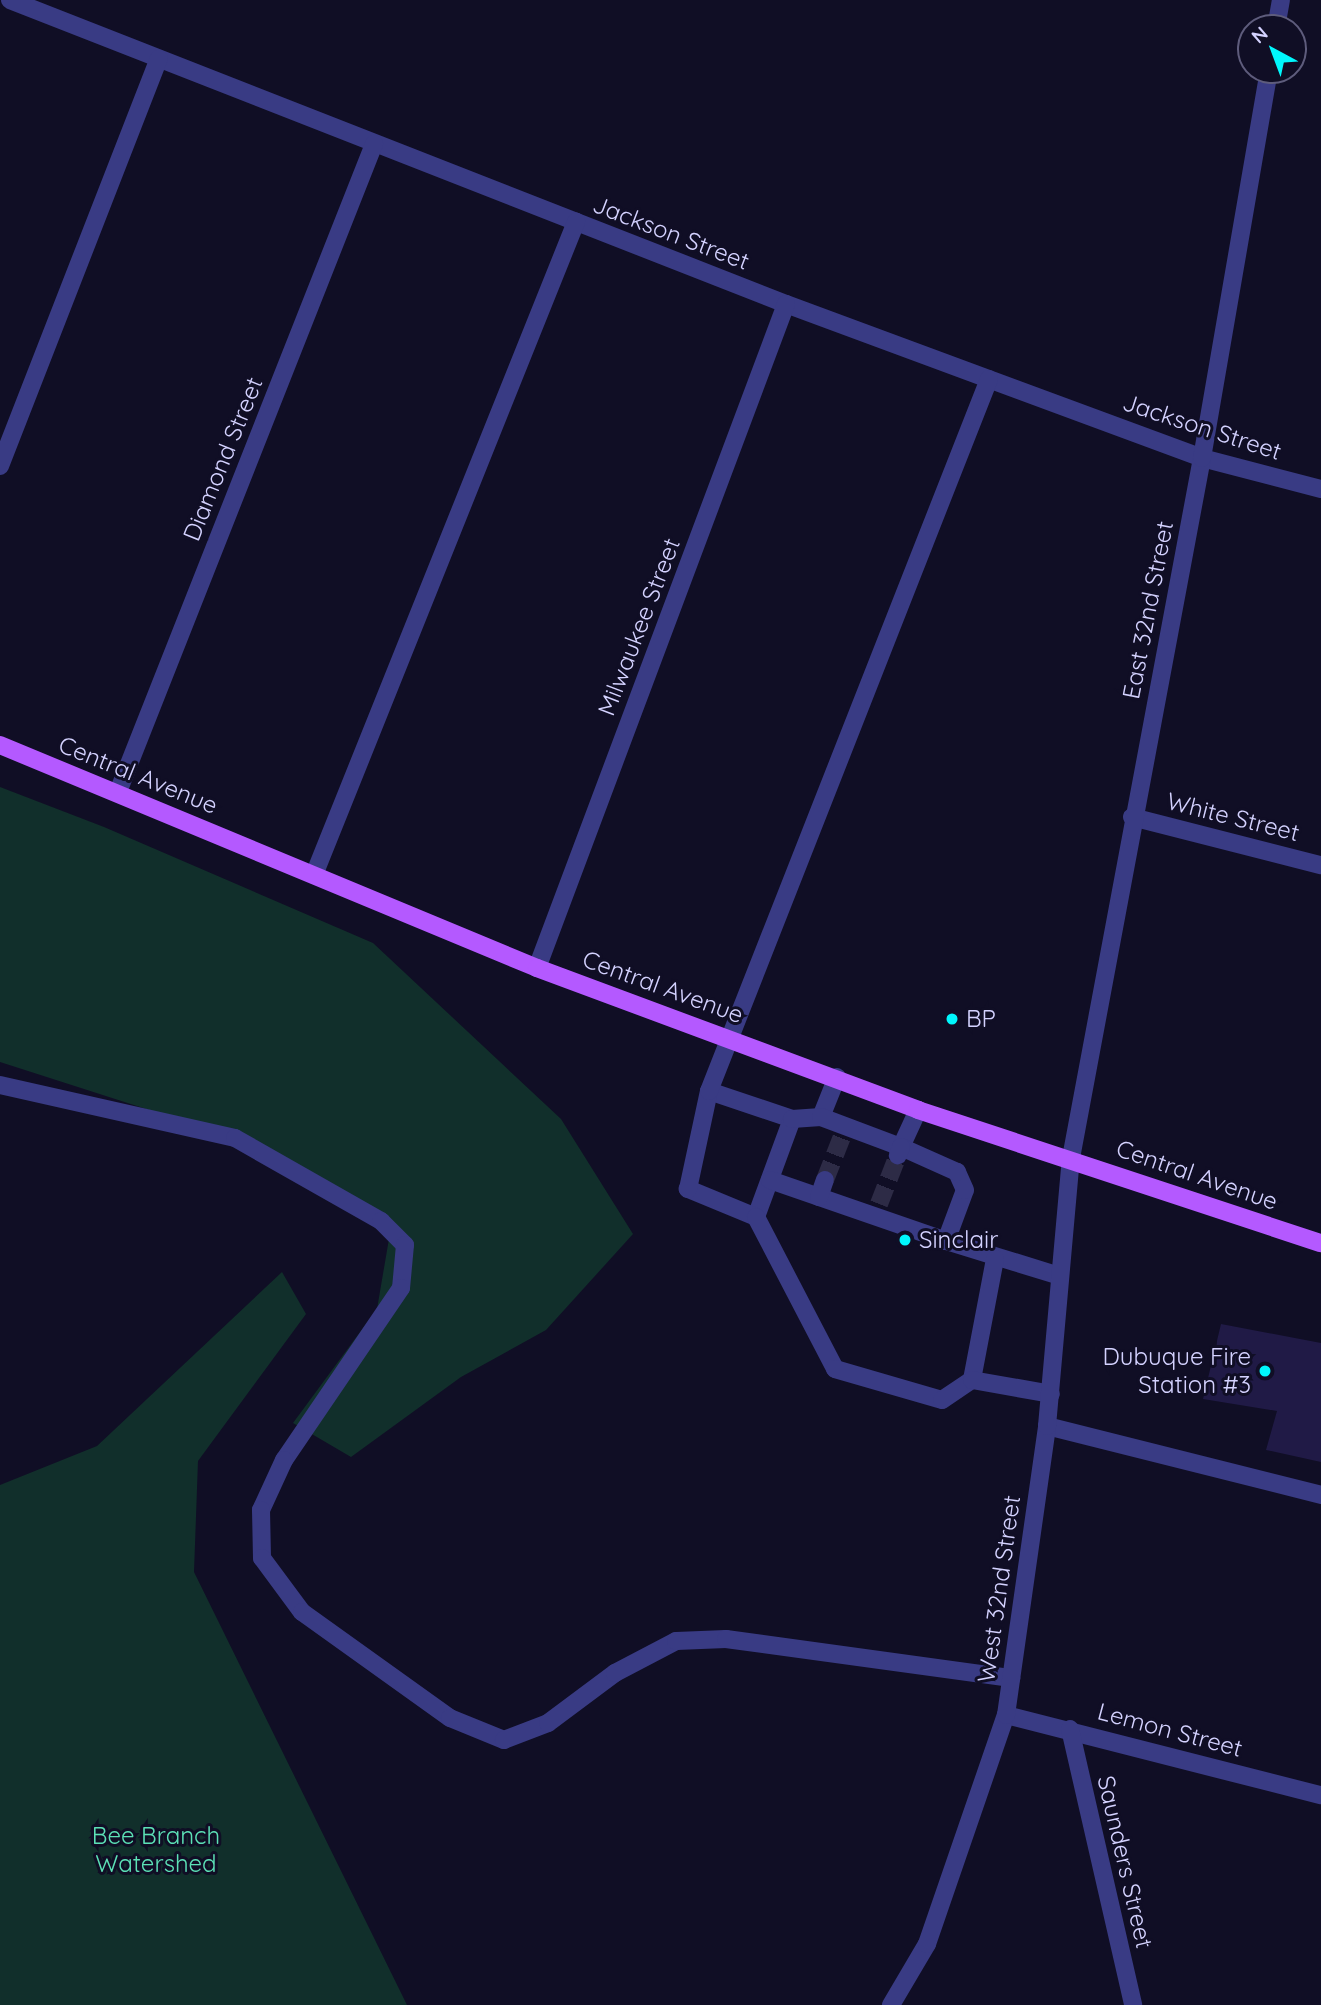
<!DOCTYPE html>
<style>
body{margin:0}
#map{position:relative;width:1321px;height:2005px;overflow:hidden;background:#100e25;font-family:Quicksand,sans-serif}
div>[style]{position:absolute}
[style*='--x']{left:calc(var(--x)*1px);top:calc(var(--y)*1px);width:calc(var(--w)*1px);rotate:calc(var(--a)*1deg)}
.green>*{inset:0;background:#112f2b}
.building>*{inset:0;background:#201a46}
.minor-tunnel>*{height:18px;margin-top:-9px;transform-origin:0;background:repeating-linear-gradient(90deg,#2d2b46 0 18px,transparent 0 27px)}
.minor>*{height:18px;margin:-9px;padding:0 9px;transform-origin:9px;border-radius:9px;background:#393b84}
.major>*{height:18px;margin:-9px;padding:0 9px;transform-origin:9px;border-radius:9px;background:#b459ff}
.dots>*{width:19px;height:19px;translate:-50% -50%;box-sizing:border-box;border:4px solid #100e25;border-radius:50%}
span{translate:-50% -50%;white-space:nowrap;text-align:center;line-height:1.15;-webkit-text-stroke:6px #100e25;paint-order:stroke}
.street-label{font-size:24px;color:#d4d2ff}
.poi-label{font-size:24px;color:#d4d2ff}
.left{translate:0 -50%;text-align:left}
.right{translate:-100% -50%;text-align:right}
.park-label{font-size:24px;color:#5ce1b6}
.north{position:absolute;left:1237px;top:14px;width:70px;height:70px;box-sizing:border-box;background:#100e25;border:2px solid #5e5c7c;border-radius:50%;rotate:319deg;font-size:19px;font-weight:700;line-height:28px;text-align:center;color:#d4d2ff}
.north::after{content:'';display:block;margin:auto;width:24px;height:32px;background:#00f7fd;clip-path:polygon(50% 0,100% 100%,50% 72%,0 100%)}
</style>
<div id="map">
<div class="green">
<div style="clip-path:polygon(0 787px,104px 827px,373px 943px,561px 1119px,633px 1234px,546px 1330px,461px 1377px,351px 1457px,293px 1423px,377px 1309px,391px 1227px,271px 1149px,0 1062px)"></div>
<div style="clip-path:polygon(282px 1272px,306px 1314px,198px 1461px,194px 1572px,407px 2005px,0 2005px,0 1485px,97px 1446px)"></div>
</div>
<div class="building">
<div style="clip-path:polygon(1221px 1324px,1321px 1343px,1321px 1462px,1266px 1450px,1277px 1411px,1203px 1399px)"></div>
</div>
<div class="minor-tunnel">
<div style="--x:825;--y:1180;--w:49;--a:-68.6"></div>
<div style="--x:879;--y:1204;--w:53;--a:-68.8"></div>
</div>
<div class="minor">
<div style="--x:10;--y:0;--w:833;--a:21.39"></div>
<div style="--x:786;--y:304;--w:444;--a:20.3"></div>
<div style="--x:1202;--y:458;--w:123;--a:14.6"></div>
<div style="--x:1276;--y:28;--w:28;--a:-80"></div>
<div style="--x:0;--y:466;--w:437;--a:-68.7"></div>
<div style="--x:118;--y:792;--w:697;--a:-68.44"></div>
<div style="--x:1132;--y:817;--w:195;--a:14.3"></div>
<div style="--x:314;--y:875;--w:704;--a:-68.14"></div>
<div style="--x:537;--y:968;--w:709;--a:-69.44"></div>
<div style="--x:0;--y:1085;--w:241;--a:12.7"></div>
<div style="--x:235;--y:1138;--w:168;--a:29.6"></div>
<div style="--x:381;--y:1221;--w:34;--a:45"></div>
<div style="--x:405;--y:1245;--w:43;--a:95.3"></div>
<div style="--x:401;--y:1288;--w:208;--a:124.2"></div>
<div style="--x:284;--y:1460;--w:55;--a:114.7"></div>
<div style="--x:261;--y:1510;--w:48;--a:88.8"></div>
<div style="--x:262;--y:1558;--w:67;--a:53.5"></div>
<div style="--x:302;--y:1612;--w:182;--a:35.6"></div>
<div style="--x:450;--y:1718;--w:58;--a:22.2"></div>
<div style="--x:504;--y:1740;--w:47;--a:-21.1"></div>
<div style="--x:548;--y:1723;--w:84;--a:-36.7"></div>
<div style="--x:615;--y:1673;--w:69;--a:-27.7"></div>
<div style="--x:676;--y:1641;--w:50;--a:-2.3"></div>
<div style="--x:726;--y:1639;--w:288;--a:7.8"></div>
<div style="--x:709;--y:1091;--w:88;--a:18.6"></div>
<div style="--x:792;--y:1119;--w:104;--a:110.2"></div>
<div style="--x:756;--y:1217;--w:74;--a:-157.6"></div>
<div style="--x:688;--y:1189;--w:100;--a:-77.9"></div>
<div style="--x:709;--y:1091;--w:765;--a:-68.53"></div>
<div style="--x:821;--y:1117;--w:43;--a:-68.2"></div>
<div style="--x:792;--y:1119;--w:29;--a:-4"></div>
<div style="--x:821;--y:1117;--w:85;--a:20.6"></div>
<div style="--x:901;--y:1147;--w:41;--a:-65.3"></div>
<div style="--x:770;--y:1180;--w:186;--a:19.1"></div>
<div style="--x:946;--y:1241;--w:54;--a:-69.6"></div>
<div style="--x:965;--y:1190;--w:20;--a:-114"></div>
<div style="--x:957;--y:1172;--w:61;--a:-155.9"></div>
<div style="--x:901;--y:1147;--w:9;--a:111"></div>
<div style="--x:819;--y:1197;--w:18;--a:-71"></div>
<div style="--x:756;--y:1217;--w:171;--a:62.5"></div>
<div style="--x:835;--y:1369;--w:111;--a:16.2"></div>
<div style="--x:942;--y:1400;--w:36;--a:-34"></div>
<div style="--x:946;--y:1241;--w:119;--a:17.1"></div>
<div style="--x:995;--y:1259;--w:123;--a:100.8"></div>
<div style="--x:972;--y:1380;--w:80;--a:10"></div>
<div style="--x:1047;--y:1426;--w:283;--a:14.1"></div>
<div style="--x:1006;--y:1715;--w:325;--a:14.3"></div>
<div style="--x:1070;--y:1729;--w:283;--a:77.1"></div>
<div style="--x:891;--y:2005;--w:71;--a:-59.5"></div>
<div style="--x:927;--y:1944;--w:242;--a:-71"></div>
<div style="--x:1006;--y:1715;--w:292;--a:-81.9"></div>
<div style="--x:1047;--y:1426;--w:269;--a:-84.9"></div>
<div style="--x:1071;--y:1158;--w:712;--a:-79.4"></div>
<div style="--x:1202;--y:458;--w:394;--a:-80.2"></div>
</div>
<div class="major">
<div style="--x:0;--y:745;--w:581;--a:22.55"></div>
<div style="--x:537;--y:968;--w:407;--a:20.4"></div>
<div style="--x:918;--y:1110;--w:424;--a:18.3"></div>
</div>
<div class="dots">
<div style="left:952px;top:1019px;background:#00f7fd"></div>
<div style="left:905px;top:1240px;background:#00f7fd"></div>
<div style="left:1265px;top:1371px;background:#00f7fd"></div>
</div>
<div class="street-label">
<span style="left:671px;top:233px;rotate:21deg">Jackson Street</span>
<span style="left:1202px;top:427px;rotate:18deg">Jackson Street</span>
<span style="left:223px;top:459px;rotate:-68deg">Diamond Street</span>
<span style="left:1148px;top:610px;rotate:-79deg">East 32nd Street</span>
<span style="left:639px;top:627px;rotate:-69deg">Milwaukee Street</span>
<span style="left:138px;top:775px;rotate:22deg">Central Avenue</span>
<span style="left:1233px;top:817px;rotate:14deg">White Street</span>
<span style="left:663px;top:987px;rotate:20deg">Central Avenue</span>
<span style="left:1197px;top:1175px;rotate:19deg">Central Avenue</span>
<span style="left:999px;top:1589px;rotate:-82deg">West 32nd Street</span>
<span style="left:1170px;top:1730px;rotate:15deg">Lemon Street</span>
<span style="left:1125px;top:1862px;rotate:77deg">Saunders Street</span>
</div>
<div class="poi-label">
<span class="left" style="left:966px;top:1019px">BP</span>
<span class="left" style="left:919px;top:1240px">Sinclair</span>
<span class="right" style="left:1251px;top:1371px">Dubuque Fire<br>Station #3</span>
</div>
<div class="park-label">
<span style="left:156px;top:1850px">Bee Branch<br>Watershed</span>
</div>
<div class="north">N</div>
</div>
